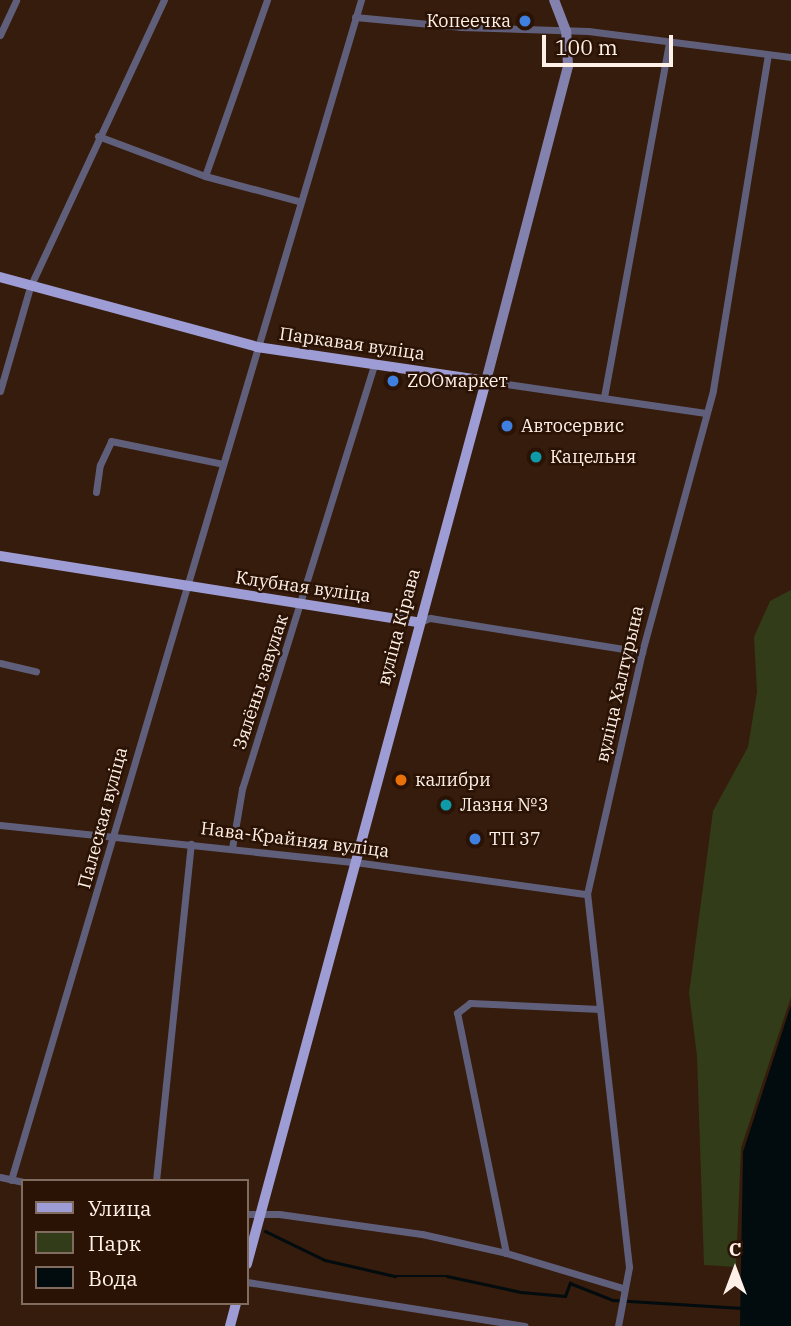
<!DOCTYPE html>
<meta charset="utf-8">
<style>
body{margin:0}
#map{position:relative;width:791px;height:1326px;overflow:hidden;background:#351c0c;font-family:"IBM Plex Serif",serif}
div>[style]{position:absolute}
[style*='--x']{left:calc(var(--x)*1px);top:calc(var(--y)*1px);width:calc(var(--w)*1px);rotate:calc(var(--a)*1deg)}
.green>*{inset:0;background:#323c18}
.water>*{inset:0;background:#020b0e}
.stream>*{height:2.5px;margin:-1.25px;padding:0 1.25px;transform-origin:1.25px;border-radius:1.25px;background:#020b0e}
.street>*{height:7px;margin:-3.5px;padding:0 3.5px;transform-origin:3.5px;border-radius:3.5px;background:#605f7b}
.secondary>*{height:10px;margin:-5px;padding:0 5px;transform-origin:5px;border-radius:5px;background:#8381ad}
.primary>*{height:10px;margin:-5px;padding:0 5px;transform-origin:5px;border-radius:5px;background:#9e9cd4}
.dots>*{width:19px;height:19px;translate:-50% -50%;box-sizing:border-box;border:4px solid #2a1204;border-radius:50%}
span{translate:-50% -50%;white-space:nowrap;text-align:center;line-height:1.15;-webkit-text-stroke:5px #2a1204;paint-order:stroke}
.poi-label{font-size:18px;color:#fff0e8}
.right{translate:-100% -50%;text-align:right}
.left{translate:0 -50%;text-align:left}
.street-label{font-size:18px;color:#fff0e8}
.legend{position:absolute;left:21px;top:1179px;width:228px;height:126px;box-sizing:border-box;background:#2a1204;border:2px solid #7f6b5f;margin:0;padding:9px 12px;list-style:none;font-size:21px;color:#fff0e8}
.legend li{display:flex;align-items:center;gap:14px;height:35px}
.legend b{width:35px;border:2px solid #7f6b5f}
.north{position:absolute;left:700px;top:1235px;width:70px;height:70px;-webkit-text-stroke:5px #2a1204;paint-order:stroke;rotate:0deg;font-size:19px;font-weight:700;line-height:28px;text-align:center;color:#fff0e8}
.north::after{content:'';display:block;margin:auto;width:24px;height:32px;background:#fff0e8;clip-path:polygon(50% 0,100% 100%,50% 72%,0 100%)}
.scale{position:absolute;left:542px;top:35px;width:131px;height:32px;box-sizing:border-box;border:4px solid #fff0e8;border-top:0;padding-left:9px;font-size:21px;line-height:24px;white-space:nowrap;color:#fff0e8;-webkit-text-stroke:5px #2a1204;paint-order:stroke}
</style>
<div id="map">
<div class="green">
<div style="clip-path:polygon(791px 590px,791px 997px,741px 1148px,736px 1267px,704px 1265px,697px 1056px,689px 993px,713px 811px,748px 747px,757px 692px,754px 637px,770px 601px)"></div>
</div>
<div class="water">
<div style="clip-path:polygon(791px 1005px,791px 1326px,740px 1326px,743px 1152px)"></div>
</div>
<div class="stream">
<div style="--x:265;--y:1231;--w:67;--a:25.8"></div>
<div style="--x:325;--y:1260;--w:72;--a:12.9"></div>
<div style="--x:395;--y:1276;--w:52;--a:0"></div>
<div style="--x:447;--y:1276;--w:76;--a:12.2"></div>
<div style="--x:521;--y:1292;--w:44;--a:5.2"></div>
<div style="--x:565;--y:1296;--w:14;--a:-69"></div>
<div style="--x:570;--y:1283;--w:46;--a:21.6"></div>
<div style="--x:613;--y:1300;--w:129;--a:3.5"></div>
</div>
<div class="street">
<div style="--x:355;--y:17;--w:105;--a:5.4"></div>
<div style="--x:460;--y:27;--w:128;--a:1.8"></div>
<div style="--x:588;--y:31;--w:205;--a:7.3"></div>
<div style="--x:0;--y:35;--w:38;--a:-65"></div>
<div style="--x:98;--y:136;--w:114;--a:20.5"></div>
<div style="--x:205;--y:176;--w:96;--a:15"></div>
<div style="--x:205;--y:176;--w:187;--a:-70.6"></div>
<div style="--x:486;--y:381;--w:222;--a:8.3"></div>
<div style="--x:0;--y:391;--w:108;--a:-73.9"></div>
<div style="--x:30;--y:287;--w:317;--a:-65"></div>
<div style="--x:604;--y:397;--w:361;--a:-79.6"></div>
<div style="--x:96;--y:492;--w:27;--a:-82"></div>
<div style="--x:100;--y:465;--w:26;--a:-65"></div>
<div style="--x:111;--y:441;--w:114;--a:11.6"></div>
<div style="--x:420;--y:622;--w:11;--a:-22"></div>
<div style="--x:430;--y:618;--w:215;--a:9.1"></div>
<div style="--x:0;--y:663;--w:37;--a:13"></div>
<div style="--x:0;--y:825;--w:357;--a:6"></div>
<div style="--x:355;--y:862;--w:234;--a:7.9"></div>
<div style="--x:232;--y:848;--w:60;--a:-80.4"></div>
<div style="--x:242;--y:789;--w:443;--a:-72.7"></div>
<div style="--x:0;--y:1177;--w:24;--a:12"></div>
<div style="--x:11;--y:1180;--w:1231;--a:-73.48"></div>
<div style="--x:156;--y:1181;--w:339;--a:-84.1"></div>
<div style="--x:247;--y:1214;--w:32;--a:0"></div>
<div style="--x:279;--y:1214;--w:144;--a:8"></div>
<div style="--x:422;--y:1234;--w:86;--a:12.7"></div>
<div style="--x:506;--y:1253;--w:122;--a:16.7"></div>
<div style="--x:506;--y:1253;--w:245;--a:-101.5"></div>
<div style="--x:457;--y:1013;--w:16;--a:-38"></div>
<div style="--x:470;--y:1003;--w:130;--a:2.6"></div>
<div style="--x:247;--y:1282;--w:281;--a:9"></div>
<div style="--x:618;--y:1326;--w:60;--a:-79.4"></div>
<div style="--x:629;--y:1267;--w:375;--a:-96.4"></div>
<div style="--x:587;--y:894;--w:248;--a:-77.2"></div>
<div style="--x:642;--y:652;--w:271;--a:-74.8"></div>
<div style="--x:713;--y:390;--w:339;--a:-80.7"></div>
</div>
<div class="secondary">
<div style="--x:486;--y:381;--w:325;--a:-75.4"></div>
<div style="--x:568;--y:66;--w:35;--a:-93"></div>
<div style="--x:566;--y:31;--w:33;--a:-111"></div>
</div>
<div class="primary">
<div style="--x:0;--y:277;--w:266;--a:15.2"></div>
<div style="--x:257;--y:347;--w:232;--a:8.4"></div>
<div style="--x:486;--y:381;--w:915;--a:105.15"></div>
<div style="--x:0;--y:556;--w:424;--a:9"></div>
<div style="--x:230;--y:1326;--w:24;--a:-75"></div>
</div>
<div class="dots">
<div style="left:525px;top:21px;background:#3f7fe0"></div>
<div style="left:393px;top:381px;background:#3f7fe0"></div>
<div style="left:507px;top:426px;background:#3f7fe0"></div>
<div style="left:536px;top:457px;background:#0f9aa8"></div>
<div style="left:401px;top:780px;background:#e8710a"></div>
<div style="left:446px;top:805px;background:#0f9aa8"></div>
<div style="left:475px;top:839px;background:#3f7fe0"></div>
</div>
<div class="poi-label">
<span class="right" style="left:511px;top:21px">Копеечка</span>
<span class="left" style="left:407px;top:381px">ZOOмаркет</span>
<span class="left" style="left:521px;top:426px">Автосервис</span>
<span class="left" style="left:550px;top:457px">Кацельня</span>
<span class="left" style="left:415px;top:780px">калибри</span>
<span class="left" style="left:460px;top:805px">Лазня №3</span>
<span class="left" style="left:489px;top:839px">ТП 37</span>
</div>
<div class="street-label">
<span style="left:352px;top:344px;rotate:8deg">Паркавая вуліца</span>
<span style="left:303px;top:587px;rotate:8deg">Клубная вуліца</span>
<span style="left:399px;top:627px;rotate:-75deg">вуліца Кірава</span>
<span style="left:261px;top:682px;rotate:-72deg">Зялёны завулак</span>
<span style="left:620px;top:684px;rotate:-77deg">вуліца Халтурына</span>
<span style="left:103px;top:818px;rotate:-75deg">Палеская вуліца</span>
<span style="left:295px;top:840px;rotate:7deg">Нава-Крайняя вуліца</span>
</div>
<ul class="legend">
<li><b style="height:9px;background:#9e9cd4"></b>Улица</li>
<li><b style="height:19px;background:#323c18"></b>Парк</li>
<li><b style="height:19px;background:#020b0e"></b>Вода</li>
</ul>
<div class="north">С</div>
<div class="scale">100 m</div>
</div>
